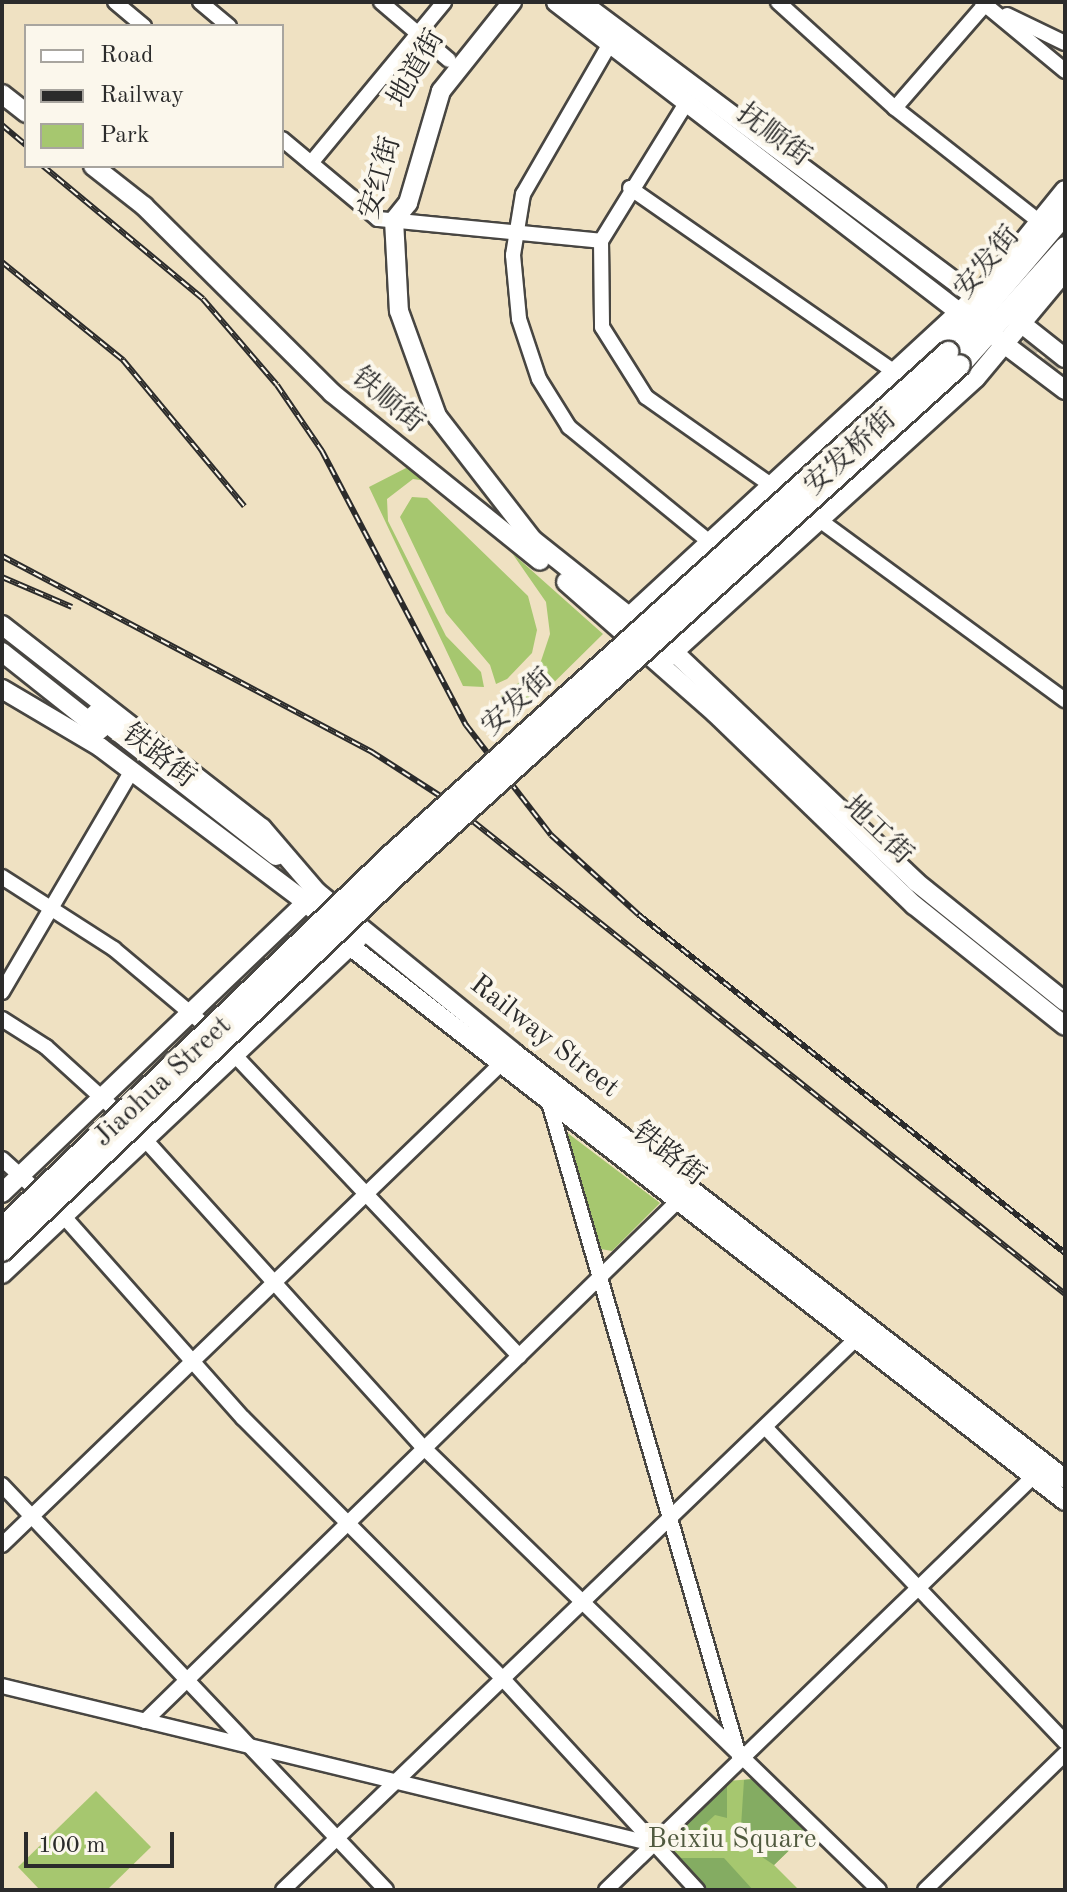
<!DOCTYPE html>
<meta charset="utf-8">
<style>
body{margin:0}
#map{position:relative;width:1067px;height:1892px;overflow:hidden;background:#efe1c2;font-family:"Old Standard TT","Noto Serif SC",serif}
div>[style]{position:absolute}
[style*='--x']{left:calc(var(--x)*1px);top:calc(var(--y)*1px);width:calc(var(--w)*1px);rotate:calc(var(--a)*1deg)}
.green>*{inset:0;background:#a6c76f}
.forest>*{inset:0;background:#84ac62}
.major-tunnel>*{height:18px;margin-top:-9px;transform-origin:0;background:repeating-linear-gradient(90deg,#c8bda4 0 18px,transparent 0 27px)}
.roads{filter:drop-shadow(2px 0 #484642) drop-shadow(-2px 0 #484642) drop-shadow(0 2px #484642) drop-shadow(0 -2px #484642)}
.minor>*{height:14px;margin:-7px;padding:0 7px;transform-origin:7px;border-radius:7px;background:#fff}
.major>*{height:18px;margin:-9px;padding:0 9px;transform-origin:9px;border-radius:9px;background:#fff}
.highway>*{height:20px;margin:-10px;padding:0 10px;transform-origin:10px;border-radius:10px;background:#fff}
.rail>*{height:6px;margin-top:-3px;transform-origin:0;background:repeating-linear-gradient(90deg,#fbf7ec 0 9px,#2b2b2b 0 18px);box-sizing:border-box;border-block:2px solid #2b2b2b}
.bridges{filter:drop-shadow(2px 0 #484642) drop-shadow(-2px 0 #484642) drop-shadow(0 2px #484642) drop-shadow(0 -2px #484642)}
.highway-bridge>*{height:20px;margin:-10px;padding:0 10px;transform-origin:10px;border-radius:10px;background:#fff}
span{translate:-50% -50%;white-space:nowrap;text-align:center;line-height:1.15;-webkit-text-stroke:8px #fbf7ec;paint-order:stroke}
.street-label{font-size:28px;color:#2b2b2b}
.park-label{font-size:28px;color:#505a3f}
.frame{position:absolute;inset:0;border:4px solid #2b2b2b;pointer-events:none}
.legend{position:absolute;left:24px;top:24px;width:260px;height:144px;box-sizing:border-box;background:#fbf7ec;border:2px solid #a8a59f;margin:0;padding:10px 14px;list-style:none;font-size:24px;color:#2b2b2b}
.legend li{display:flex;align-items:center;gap:16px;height:40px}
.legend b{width:40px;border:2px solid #a8a59f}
.scale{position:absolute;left:24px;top:1832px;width:150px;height:36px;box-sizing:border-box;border:4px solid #2b2b2b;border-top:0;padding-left:10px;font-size:24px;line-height:28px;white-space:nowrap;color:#2b2b2b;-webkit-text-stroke:6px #fbf7ec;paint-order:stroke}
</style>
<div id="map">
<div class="green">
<div style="clip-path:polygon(410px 466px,427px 481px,413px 479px,387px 499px,388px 521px,446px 636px,481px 672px,484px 687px,463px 686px,369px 487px)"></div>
<div style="clip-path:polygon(412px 497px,427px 498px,528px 596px,537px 630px,532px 653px,507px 679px,496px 684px,490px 665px,446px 613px,400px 517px)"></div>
<div style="clip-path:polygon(512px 553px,603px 634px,529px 707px,514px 712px,499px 698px,539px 667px,550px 634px,546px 602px)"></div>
<div style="clip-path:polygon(561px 1128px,660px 1203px,612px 1251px,595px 1248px)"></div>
<div style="clip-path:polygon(753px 1779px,807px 1833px,774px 1865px,799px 1890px,701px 1890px,663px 1849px,664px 1837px,727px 1781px)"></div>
<div style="clip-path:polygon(96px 1791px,151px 1847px,107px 1890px,40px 1890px,18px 1867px)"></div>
</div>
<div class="forest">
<div style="clip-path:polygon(753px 1779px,807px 1833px,774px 1865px,740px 1842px,744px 1780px)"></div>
<div style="clip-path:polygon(727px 1781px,727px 1818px,715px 1815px,688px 1840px,677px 1840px,674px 1828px)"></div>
<div style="clip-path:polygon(678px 1858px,724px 1858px,753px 1890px,708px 1890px)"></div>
</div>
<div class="major-tunnel">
<div style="--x:779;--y:162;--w:251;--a:36.7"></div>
<div style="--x:1000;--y:327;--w:81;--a:36.4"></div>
</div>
<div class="roads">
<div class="minor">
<div style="--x:115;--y:2;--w:38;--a:40"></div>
<div style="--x:200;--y:2;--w:38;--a:40"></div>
<div style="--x:381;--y:2;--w:89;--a:40.5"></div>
<div style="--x:778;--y:2;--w:158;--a:42.2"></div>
<div style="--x:895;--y:108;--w:174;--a:38.2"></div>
<div style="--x:982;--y:2;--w:108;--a:39.7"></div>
<div style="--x:1007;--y:15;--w:64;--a:25.8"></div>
<div style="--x:608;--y:47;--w:170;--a:120"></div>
<div style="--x:523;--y:194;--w:62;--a:99.3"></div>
<div style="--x:513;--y:255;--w:64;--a:84.6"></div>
<div style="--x:519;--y:319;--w:63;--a:71.6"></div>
<div style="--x:539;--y:379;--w:57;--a:58"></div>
<div style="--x:569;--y:427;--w:191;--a:39.3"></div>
<div style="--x:685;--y:105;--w:160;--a:121.7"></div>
<div style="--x:601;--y:241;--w:86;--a:89.3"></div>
<div style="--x:602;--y:327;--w:83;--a:57.8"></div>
<div style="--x:646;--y:397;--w:161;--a:35.2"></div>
<div style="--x:895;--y:108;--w:140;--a:-49"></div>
<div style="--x:282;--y:139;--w:125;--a:39.8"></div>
<div style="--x:378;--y:219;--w:224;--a:5.6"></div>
<div style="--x:311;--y:163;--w:209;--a:-50.4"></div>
<div style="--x:630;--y:188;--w:320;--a:34.8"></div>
<div style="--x:795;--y:502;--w:335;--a:36.3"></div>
<div style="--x:2;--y:877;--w:133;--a:32.7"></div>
<div style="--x:114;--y:949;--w:131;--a:40"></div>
<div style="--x:2;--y:992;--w:253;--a:-59.6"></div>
<div style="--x:2;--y:1019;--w:52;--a:32.5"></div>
<div style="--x:46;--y:1047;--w:107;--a:42.3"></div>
<div style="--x:228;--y:1048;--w:424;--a:46.6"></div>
<div style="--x:548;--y:1099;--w:687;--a:73.78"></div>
<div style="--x:140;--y:1134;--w:423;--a:47.9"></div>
<div style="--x:424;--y:1448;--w:634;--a:44.17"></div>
<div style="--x:2;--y:1159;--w:57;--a:42.1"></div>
<div style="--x:59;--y:1211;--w:277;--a:48.4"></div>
<div style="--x:243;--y:1418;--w:368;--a:45.1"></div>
<div style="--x:503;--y:1679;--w:287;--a:47.4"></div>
<div style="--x:765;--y:1427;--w:435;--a:46.4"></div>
<div style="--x:2;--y:1485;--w:558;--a:46.52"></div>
<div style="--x:2;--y:1545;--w:702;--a:-43.96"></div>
<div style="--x:2;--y:1686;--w:670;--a:13.64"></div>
<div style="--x:145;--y:1721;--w:753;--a:-44.3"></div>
<div style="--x:283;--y:1890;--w:802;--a:-43.89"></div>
<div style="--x:606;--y:1890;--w:604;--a:-44.06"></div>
<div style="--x:925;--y:1890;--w:195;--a:-44.2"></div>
</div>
<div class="major">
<div style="--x:512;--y:2;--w:114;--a:128.6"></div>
<div style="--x:441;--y:91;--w:117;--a:106.4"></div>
<div style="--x:408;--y:203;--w:22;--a:129"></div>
<div style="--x:394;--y:220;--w:91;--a:86.9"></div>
<div style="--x:399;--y:311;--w:112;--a:70.1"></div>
<div style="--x:437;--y:416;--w:157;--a:52.3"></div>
<div style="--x:533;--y:540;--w:180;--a:38.5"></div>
<div style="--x:674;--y:652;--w:334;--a:43.5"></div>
<div style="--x:916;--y:882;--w:191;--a:38.8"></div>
<div style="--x:556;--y:2;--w:508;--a:37.57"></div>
<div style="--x:581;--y:2;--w:493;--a:36.8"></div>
<div style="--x:2;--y:94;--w:31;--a:38"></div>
<div style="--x:93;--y:166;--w:65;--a:38.1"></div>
<div style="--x:144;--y:206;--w:265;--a:44.8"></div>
<div style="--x:332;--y:393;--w:267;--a:38.9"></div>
<div style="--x:1017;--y:320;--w:61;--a:38.4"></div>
<div style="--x:999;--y:340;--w:83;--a:37.1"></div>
<div style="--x:566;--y:582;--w:198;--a:41.3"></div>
<div style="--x:715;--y:713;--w:277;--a:44"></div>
<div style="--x:914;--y:905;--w:193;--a:38.7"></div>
<div style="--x:622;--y:623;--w:498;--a:-42.7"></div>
<div style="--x:988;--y:285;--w:122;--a:-51"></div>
<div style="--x:2;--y:625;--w:330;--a:38"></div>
<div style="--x:262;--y:828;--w:84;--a:49.3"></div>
<div style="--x:317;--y:892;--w:253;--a:39.2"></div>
<div style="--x:513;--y:1052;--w:698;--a:37.72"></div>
<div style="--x:2;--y:652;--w:125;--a:38.5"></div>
<div style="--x:666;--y:659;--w:418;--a:-42.2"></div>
<div style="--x:976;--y:378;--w:139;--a:-50.2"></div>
<div style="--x:2;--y:689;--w:114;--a:30.6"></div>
<div style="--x:100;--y:747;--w:258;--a:37"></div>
<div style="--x:306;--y:902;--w:62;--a:45"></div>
<div style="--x:350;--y:946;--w:905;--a:37.82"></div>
<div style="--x:95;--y:714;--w:230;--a:38.1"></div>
<div style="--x:2;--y:1193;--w:433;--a:-43.7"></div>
<div style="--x:2;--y:1274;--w:490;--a:-43.3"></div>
</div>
<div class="highway">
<div style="--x:949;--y:348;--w:35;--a:-77"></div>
<div style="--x:948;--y:352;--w:181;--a:-49.7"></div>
<div style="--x:960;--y:365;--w:158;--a:-48.3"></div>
</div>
</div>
<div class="rail">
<div style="--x:2;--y:125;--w:31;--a:40"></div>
<div style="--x:43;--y:166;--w:208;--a:39.7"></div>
<div style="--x:203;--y:299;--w:113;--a:49.3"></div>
<div style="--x:277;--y:385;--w:80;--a:55.7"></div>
<div style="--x:322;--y:451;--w:310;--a:62.3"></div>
<div style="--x:466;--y:725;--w:139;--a:52.3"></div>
<div style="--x:551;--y:835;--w:119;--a:42.3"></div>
<div style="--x:639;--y:915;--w:544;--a:38.43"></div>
<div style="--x:2;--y:262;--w:156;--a:39"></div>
<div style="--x:123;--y:360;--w:190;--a:50.3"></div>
<div style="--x:2;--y:556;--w:419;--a:27.9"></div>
<div style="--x:372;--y:752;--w:87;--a:32.8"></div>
<div style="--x:445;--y:799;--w:793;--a:38.6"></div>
<div style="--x:2;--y:577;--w:76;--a:23.2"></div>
</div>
<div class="bridges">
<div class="highway-bridge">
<div style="--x:2;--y:1228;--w:539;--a:-43.8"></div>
<div style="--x:391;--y:855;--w:751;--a:-42.08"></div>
<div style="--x:2;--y:1251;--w:550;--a:-43.6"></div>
<div style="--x:400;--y:872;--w:755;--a:-42.16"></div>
</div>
</div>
<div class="street-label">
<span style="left:417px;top:69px;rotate:-60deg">地道街</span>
<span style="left:773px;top:136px;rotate:37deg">抚顺街</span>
<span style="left:381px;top:178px;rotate:-74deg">安红街</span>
<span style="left:988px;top:263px;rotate:-50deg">安发街</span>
<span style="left:387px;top:401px;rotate:40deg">铁顺街</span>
<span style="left:851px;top:453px;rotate:-42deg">安发桥街</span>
<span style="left:518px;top:703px;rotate:-42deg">安发街</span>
<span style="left:158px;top:757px;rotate:38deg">铁路街</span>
<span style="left:877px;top:831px;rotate:44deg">地工街</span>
<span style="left:544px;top:1037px;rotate:38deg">Railway Street</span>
<span style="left:163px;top:1082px;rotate:-43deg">Jiaohua Street</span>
<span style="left:668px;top:1155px;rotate:38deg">铁路街</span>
</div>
<div class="park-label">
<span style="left:732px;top:1840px">Beixiu Square</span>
</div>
<div class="frame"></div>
<ul class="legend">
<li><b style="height:10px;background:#fff"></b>Road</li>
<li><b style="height:10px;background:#2b2b2b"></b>Railway</li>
<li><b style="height:22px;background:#a6c76f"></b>Park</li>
</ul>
<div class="scale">100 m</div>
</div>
